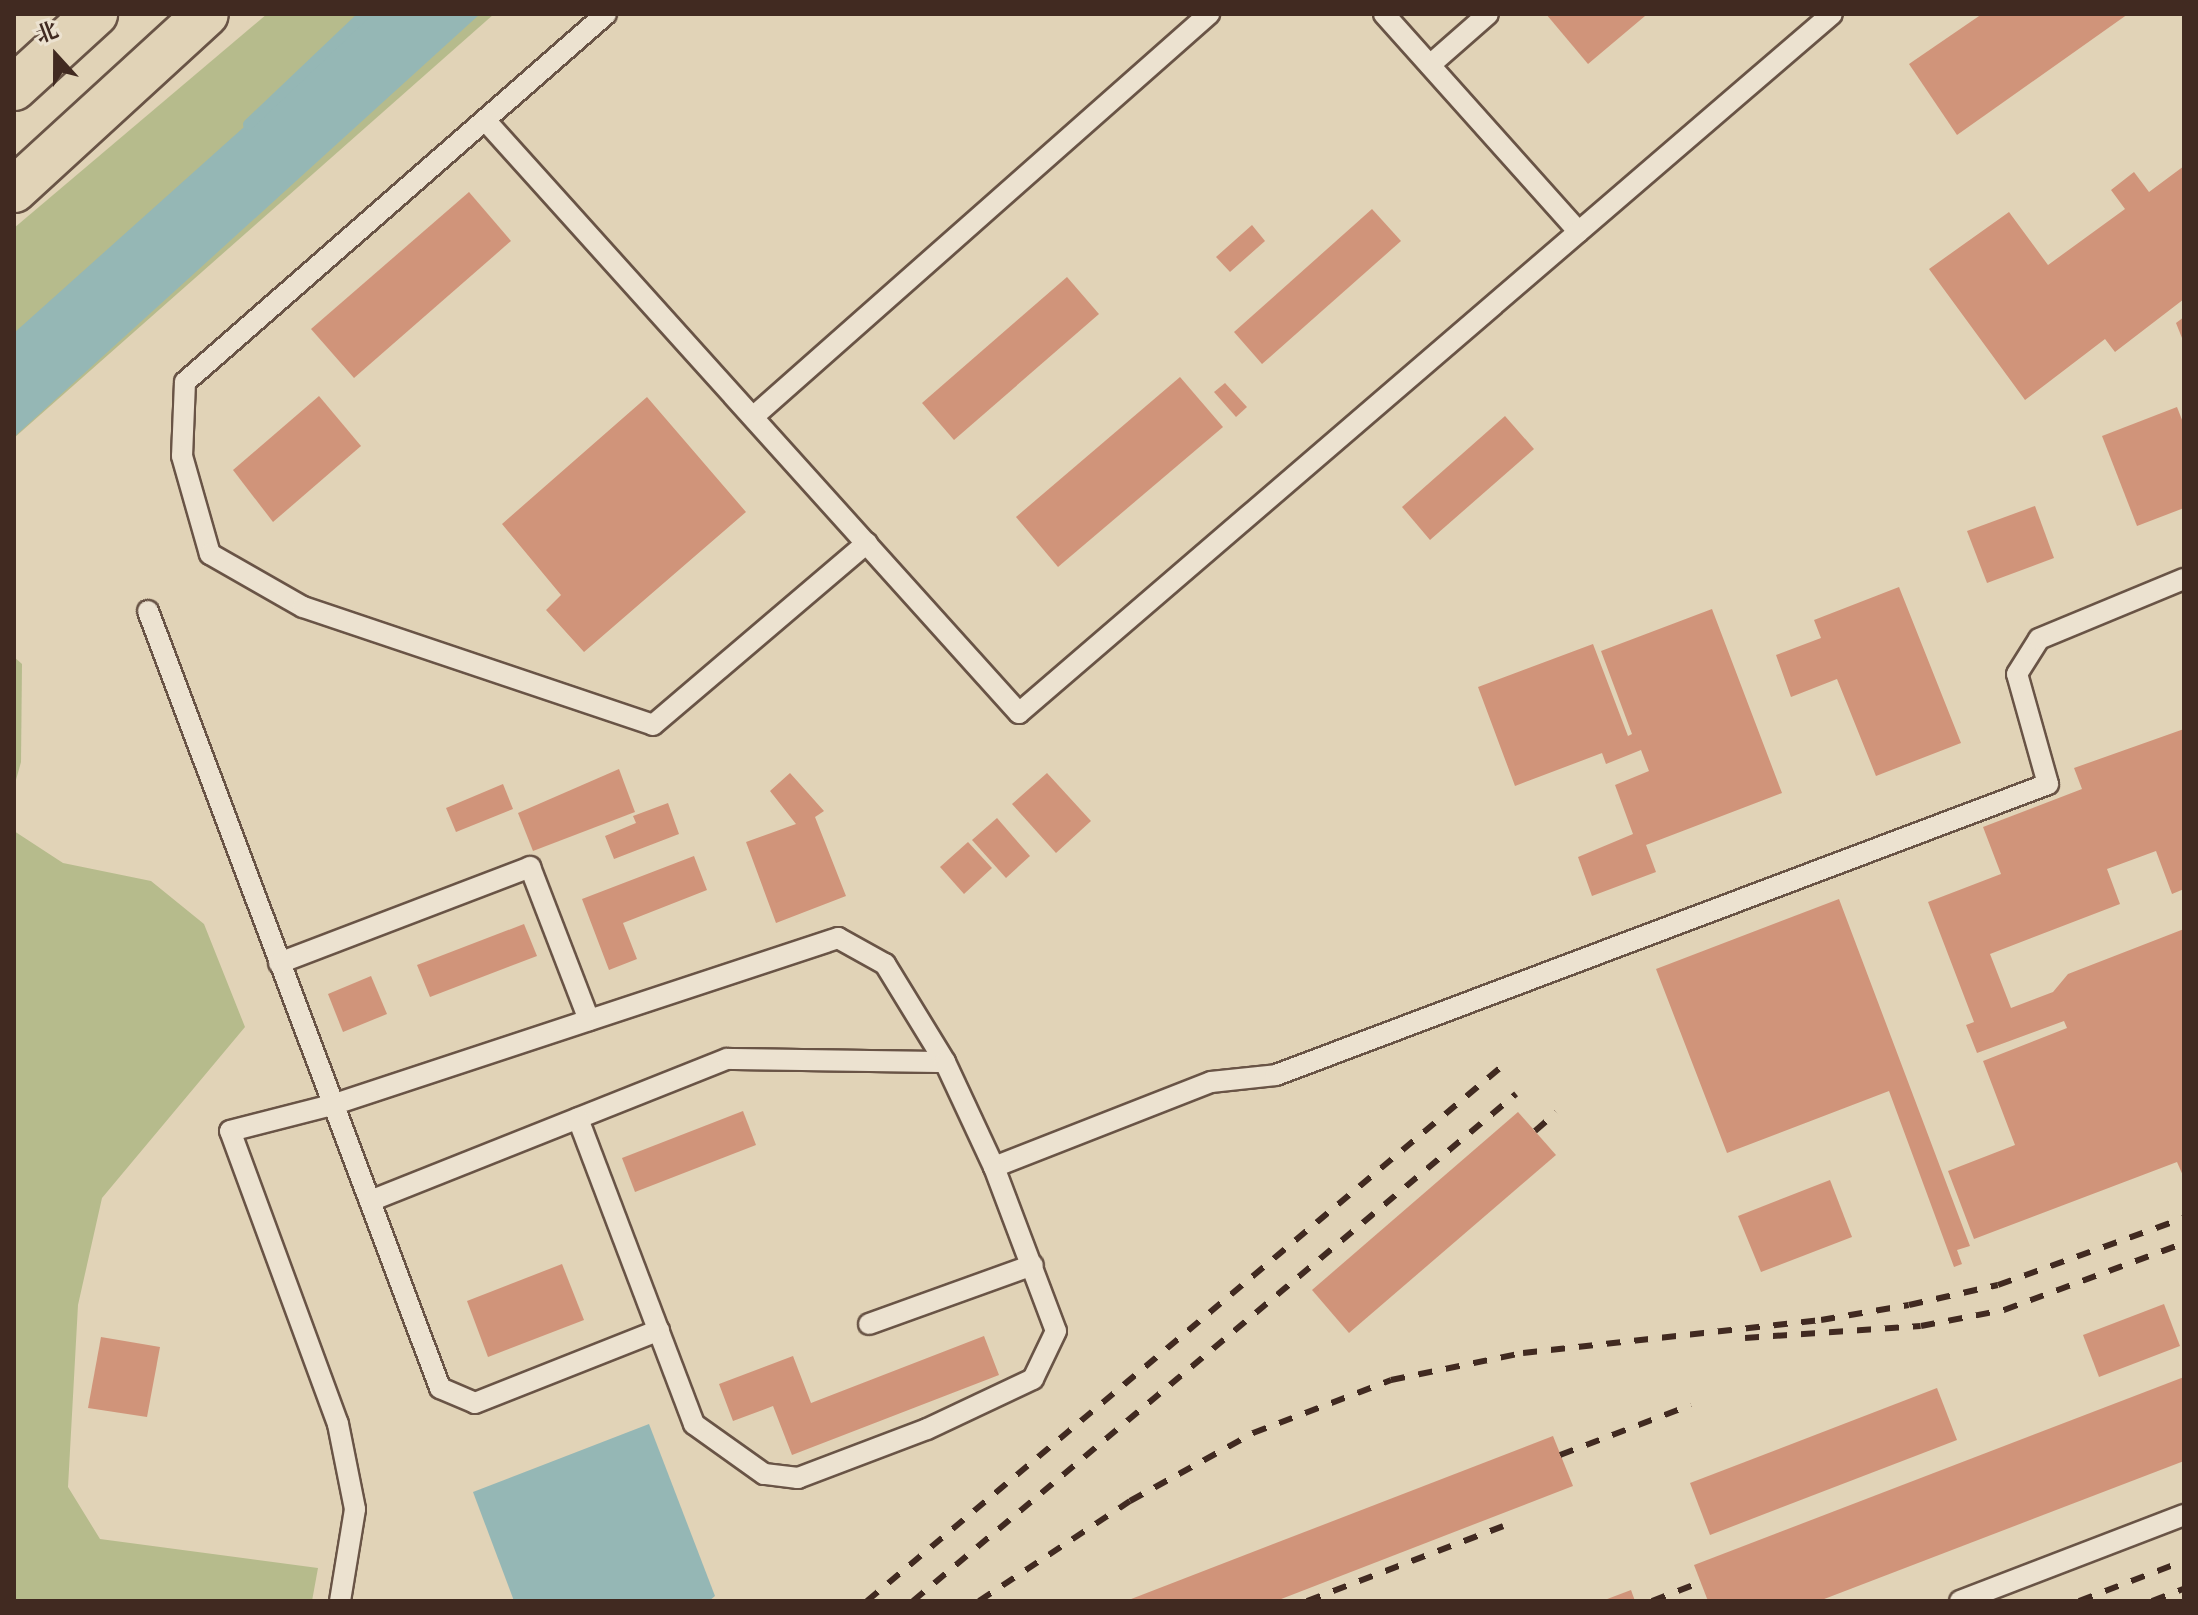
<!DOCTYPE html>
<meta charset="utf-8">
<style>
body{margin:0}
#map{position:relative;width:2198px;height:1615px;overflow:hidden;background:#e1d3b7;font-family:"Old Standard TT","Noto Serif SC",serif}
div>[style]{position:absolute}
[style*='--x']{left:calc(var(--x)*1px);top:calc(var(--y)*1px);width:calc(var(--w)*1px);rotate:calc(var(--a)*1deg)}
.green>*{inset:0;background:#b6bb8c}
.water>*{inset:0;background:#95b7b5}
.stream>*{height:11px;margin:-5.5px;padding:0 5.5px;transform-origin:5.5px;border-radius:5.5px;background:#95b7b5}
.building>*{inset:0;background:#d0947a}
.roads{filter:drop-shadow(2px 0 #695446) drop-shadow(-2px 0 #695446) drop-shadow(0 2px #695446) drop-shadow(0 -2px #695446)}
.lane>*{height:20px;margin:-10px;padding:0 10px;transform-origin:10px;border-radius:10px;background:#ece2d0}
.highway>*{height:44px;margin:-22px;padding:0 22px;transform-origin:22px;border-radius:22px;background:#e1d3b7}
.rail>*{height:6px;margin-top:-3px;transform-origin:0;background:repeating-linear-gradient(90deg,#412a21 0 14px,transparent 0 28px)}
span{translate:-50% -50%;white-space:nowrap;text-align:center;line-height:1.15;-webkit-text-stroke:8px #ece2d0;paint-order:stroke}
.frame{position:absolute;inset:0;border:16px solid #412a21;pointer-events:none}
.north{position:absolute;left:16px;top:16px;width:80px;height:80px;-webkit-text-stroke:6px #ece2d0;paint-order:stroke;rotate:339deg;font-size:22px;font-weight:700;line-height:32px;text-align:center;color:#412a21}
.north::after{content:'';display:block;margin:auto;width:28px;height:36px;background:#412a21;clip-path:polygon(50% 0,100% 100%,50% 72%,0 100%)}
</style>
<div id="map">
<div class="green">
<div style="clip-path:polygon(267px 14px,494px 14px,14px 438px,14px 228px)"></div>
<div style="clip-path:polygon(14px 657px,22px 664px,21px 762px,14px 787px)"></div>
<div style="clip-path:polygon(14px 831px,63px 863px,151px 881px,204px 924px,245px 1027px,102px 1198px,78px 1305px,68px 1487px,100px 1539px,318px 1568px,312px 1601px,14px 1601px)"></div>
</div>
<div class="water">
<div style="clip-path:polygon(370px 14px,480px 14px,14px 437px,14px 333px)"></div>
<div style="clip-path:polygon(649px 1424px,715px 1596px,709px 1601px,514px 1601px,473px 1492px)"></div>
</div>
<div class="stream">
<div style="--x:248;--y:124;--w:160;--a:-43.5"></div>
</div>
<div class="building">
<div style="clip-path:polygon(1546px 14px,1644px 14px,1645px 16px,1588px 64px)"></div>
<div style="clip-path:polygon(1982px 14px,2128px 14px,1957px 135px,1909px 64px)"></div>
<div style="clip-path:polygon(2184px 166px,2184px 299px,2115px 352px,2105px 339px,2025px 400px,1929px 269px,2009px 212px,2048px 265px,2125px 209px,2111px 190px,2134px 172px,2149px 192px)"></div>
<div style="clip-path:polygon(469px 192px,511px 241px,354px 378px,311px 329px)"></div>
<div style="clip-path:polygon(1372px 209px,1401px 241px,1262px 364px,1234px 332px)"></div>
<div style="clip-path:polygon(1252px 225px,1265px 241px,1230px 272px,1216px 257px)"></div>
<div style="clip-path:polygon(1067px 277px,1099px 314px,954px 440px,922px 403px)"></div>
<div style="clip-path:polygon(2184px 317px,2184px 343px,2176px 323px)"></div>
<div style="clip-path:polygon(1180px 377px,1223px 427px,1058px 567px,1016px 517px)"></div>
<div style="clip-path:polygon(1225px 383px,1247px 407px,1236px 417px,1214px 392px)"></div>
<div style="clip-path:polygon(319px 396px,361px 446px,273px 522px,233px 470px)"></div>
<div style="clip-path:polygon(647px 397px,746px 512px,584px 652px,546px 610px,561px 595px,502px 524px)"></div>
<div style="clip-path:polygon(2177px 407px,2184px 425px,2184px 508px,2137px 526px,2102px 436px)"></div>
<div style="clip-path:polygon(1505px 416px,1534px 449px,1430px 540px,1402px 507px)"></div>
<div style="clip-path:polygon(2035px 506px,2054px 558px,1987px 583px,1967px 531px)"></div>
<div style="clip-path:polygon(1899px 587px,1961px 743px,1876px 776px,1837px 679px,1791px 697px,1776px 655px,1821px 638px,1814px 620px)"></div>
<div style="clip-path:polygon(1712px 609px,1782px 793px,1646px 845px,1656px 872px,1592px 896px,1578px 857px,1633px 834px,1615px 785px,1649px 771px,1641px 750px,1606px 764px,1602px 753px,1515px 786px,1478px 687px,1593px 644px,1628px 736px,1632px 734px,1601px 651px)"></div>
<div style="clip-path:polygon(2184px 729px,2184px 889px,2172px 894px,2156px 851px,2107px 869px,2120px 904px,1990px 954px,2011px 1008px,2053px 992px,2068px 974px,2184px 929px,2184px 1178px,2177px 1162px,1974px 1239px,1948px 1171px,2015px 1145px,1983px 1061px,2067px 1028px,2064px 1021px,1977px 1053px,1966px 1025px,1974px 1022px,1928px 902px,2001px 874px,1983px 827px,2082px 789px,2074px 768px)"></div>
<div style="clip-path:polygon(619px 769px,635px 812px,533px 851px,518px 813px)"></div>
<div style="clip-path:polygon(790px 773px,824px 811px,815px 817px,846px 896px,776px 923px,746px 842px,796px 824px,770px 791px)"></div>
<div style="clip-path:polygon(1047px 773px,1091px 821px,1056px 853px,1012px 804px)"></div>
<div style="clip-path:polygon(503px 784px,513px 809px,456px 832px,446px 808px)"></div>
<div style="clip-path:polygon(668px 803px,679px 834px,614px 859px,605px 836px,636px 823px,633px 816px)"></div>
<div style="clip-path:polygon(997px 818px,1030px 856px,1006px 878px,972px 840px)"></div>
<div style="clip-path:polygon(968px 842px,992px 868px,964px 894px,940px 867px)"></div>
<div style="clip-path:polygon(694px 856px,707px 890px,623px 923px,637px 959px,609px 970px,582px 899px)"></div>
<div style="clip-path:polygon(1839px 899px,1970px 1246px,1957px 1250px,1962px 1264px,1954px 1267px,1889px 1091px,1727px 1153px,1656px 969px)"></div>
<div style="clip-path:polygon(524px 924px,537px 956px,430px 997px,417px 965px)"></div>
<div style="clip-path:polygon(371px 976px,387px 1014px,343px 1032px,328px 994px)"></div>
<div style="clip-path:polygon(743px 1111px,756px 1145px,635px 1192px,622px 1158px)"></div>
<div style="clip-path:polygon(1518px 1112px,1556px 1155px,1349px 1333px,1312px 1290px)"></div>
<div style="clip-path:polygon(1830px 1180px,1852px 1237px,1761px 1272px,1738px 1216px)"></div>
<div style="clip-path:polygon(562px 1264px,584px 1320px,488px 1357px,467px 1301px)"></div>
<div style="clip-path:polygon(2164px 1304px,2180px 1346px,2099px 1377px,2083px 1335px)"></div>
<div style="clip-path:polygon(984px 1336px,999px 1375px,792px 1455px,773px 1406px,733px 1421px,719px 1384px,793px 1356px,811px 1403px)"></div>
<div style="clip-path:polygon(101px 1337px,160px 1347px,147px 1417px,88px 1408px)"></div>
<div style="clip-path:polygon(2184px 1377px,2184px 1461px,1819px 1601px,1708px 1601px,1694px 1565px)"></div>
<div style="clip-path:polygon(1937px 1388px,1957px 1440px,1710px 1535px,1690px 1483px)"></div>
<div style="clip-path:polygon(1553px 1436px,1573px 1486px,1276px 1601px,1126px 1601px)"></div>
<div style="clip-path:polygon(1631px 1590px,1635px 1601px,1602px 1601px)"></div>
</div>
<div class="roads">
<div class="lane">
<div style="--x:606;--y:14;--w:559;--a:138.84"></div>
<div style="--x:185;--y:382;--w:74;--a:92.3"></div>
<div style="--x:182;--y:456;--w:102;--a:74.1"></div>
<div style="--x:210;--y:554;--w:107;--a:29.7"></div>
<div style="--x:303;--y:607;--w:369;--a:18.6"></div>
<div style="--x:653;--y:725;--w:281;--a:-40.4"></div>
<div style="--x:1384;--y:14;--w:292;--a:48.2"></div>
<div style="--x:1430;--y:65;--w:77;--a:-41.3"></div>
<div style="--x:485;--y:120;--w:798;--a:48"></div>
<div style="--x:1019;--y:713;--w:1072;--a:-40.69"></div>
<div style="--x:753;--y:417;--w:609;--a:-41.47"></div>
<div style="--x:148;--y:611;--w:830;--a:69.4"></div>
<div style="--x:440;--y:1388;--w:38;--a:23"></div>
<div style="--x:475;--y:1403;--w:198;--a:-21.6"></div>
<div style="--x:279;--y:963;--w:269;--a:-20.9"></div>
<div style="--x:530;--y:867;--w:164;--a:68.9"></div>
<div style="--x:994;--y:1167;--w:233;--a:-21.4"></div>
<div style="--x:1211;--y:1082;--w:65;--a:-6.1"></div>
<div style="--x:1276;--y:1075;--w:825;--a:-20.65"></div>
<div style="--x:2048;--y:784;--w:114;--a:-105.7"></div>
<div style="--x:2017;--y:674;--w:41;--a:-57.8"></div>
<div style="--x:2039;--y:639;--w:157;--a:-22.5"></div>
<div style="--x:370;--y:1201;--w:384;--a:-21.7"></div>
<div style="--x:727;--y:1059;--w:218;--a:0.8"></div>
<div style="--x:869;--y:1324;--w:174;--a:-19.8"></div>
<div style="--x:340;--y:1601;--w:93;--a:-80.7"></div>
<div style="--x:355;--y:1509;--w:87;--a:-101.3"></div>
<div style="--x:338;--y:1424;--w:312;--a:-110.2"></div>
<div style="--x:230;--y:1131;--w:105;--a:-14.3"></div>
<div style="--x:332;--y:1105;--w:533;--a:-18.26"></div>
<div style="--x:838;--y:938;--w:54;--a:29"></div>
<div style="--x:885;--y:964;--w:115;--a:58.5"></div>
<div style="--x:945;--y:1062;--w:116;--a:65"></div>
<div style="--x:994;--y:1167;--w:175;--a:69.3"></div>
<div style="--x:1056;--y:1331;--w:53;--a:115.6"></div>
<div style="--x:1033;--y:1379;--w:117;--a:154.7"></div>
<div style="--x:927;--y:1429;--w:138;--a:159.2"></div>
<div style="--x:798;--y:1478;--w:34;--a:-173"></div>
<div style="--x:764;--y:1474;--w:86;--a:-144.5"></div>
<div style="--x:694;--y:1424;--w:327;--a:-110.8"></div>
<div style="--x:1960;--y:1601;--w:240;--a:-21"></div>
</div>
<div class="highway">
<div style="--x:14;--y:88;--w:110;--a:-42.4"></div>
<div style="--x:14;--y:190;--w:260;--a:-42.5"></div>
</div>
</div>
<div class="rail">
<div style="--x:1535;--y:1131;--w:28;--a:-41"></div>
<div style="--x:1745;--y:1338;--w:176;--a:-3.9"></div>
<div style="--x:1921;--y:1326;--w:85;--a:-10.9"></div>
<div style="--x:2004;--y:1310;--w:192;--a:-20.4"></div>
<div style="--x:1560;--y:1455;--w:140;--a:-20.9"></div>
<div style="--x:867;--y:1601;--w:828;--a:-40.1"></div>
<div style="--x:913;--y:1601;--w:788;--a:-40.06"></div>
<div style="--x:979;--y:1601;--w:181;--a:-33.5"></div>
<div style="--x:1130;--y:1501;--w:141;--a:-28.9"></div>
<div style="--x:1253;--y:1433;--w:148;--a:-21"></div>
<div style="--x:1391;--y:1380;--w:135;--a:-11.6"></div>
<div style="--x:1523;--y:1353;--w:300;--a:-6.3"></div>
<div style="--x:1821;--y:1320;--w:89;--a:-9.7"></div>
<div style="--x:1909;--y:1305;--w:91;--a:-12.7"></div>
<div style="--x:1998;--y:1285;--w:198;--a:-19.8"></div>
<div style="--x:1307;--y:1601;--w:210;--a:-20.9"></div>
<div style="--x:1652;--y:1601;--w:53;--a:-21.2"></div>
<div style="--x:2079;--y:1601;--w:112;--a:-20.9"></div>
<div style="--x:2152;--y:1601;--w:34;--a:-21"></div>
</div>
<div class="frame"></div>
<div class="north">北</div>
</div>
